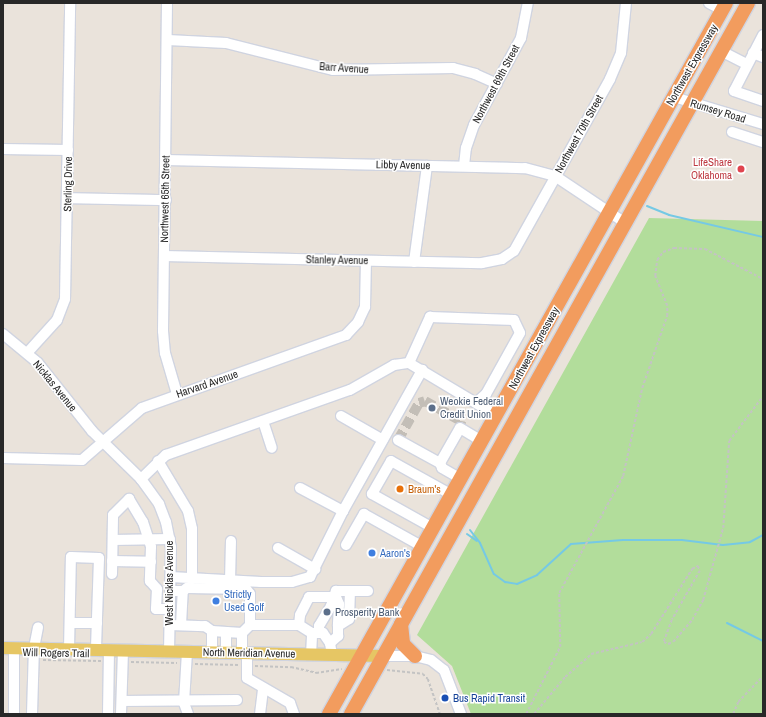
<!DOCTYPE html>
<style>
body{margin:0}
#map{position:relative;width:766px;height:717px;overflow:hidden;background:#eae3db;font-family:"Archivo Narrow",sans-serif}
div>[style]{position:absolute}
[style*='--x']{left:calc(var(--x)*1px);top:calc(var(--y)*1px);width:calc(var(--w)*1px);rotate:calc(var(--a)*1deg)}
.green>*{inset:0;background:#b2dd9b}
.stream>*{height:2px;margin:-1px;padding:0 1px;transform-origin:1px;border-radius:1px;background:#75c9e5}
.minor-tunnel>*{height:10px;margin-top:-5px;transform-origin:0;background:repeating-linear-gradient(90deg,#c3beb7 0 10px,transparent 0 15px)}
.path>*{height:1.5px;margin-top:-0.75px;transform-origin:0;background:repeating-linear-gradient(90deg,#c3c3c3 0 3px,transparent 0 5px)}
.roads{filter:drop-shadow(1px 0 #d0d4e0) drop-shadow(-1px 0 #d0d4e0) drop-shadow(0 1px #d0d4e0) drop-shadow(0 -1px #d0d4e0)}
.minor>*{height:10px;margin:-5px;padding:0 5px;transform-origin:5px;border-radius:5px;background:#fff}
.major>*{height:12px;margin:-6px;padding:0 6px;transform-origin:6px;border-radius:6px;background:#e6c664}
.highway>*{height:14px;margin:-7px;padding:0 7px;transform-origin:7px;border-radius:7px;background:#f29c5e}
.dots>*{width:11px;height:11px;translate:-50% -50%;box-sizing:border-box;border:2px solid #fff;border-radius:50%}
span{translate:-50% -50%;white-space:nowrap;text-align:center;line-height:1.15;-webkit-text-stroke:3px #fff;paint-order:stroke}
.street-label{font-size:11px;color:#282828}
.health-label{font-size:11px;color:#be3a42}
.right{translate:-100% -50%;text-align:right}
.service-label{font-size:11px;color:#4e5e75}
.left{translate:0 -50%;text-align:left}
.food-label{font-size:11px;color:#c56008}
.shop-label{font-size:11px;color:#366cbe}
.transit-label{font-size:11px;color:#164399}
.frame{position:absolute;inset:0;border:4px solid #282828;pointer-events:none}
</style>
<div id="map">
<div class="green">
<div style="clip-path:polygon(649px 218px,763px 221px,763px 714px,471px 714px,452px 666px,417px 635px)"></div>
</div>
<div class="stream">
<div style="--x:647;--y:206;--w:24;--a:22"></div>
<div style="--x:669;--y:215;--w:97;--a:13.2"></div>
<div style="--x:470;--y:530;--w:16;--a:52"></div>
<div style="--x:480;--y:543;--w:34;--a:66"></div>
<div style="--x:494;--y:574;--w:14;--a:36"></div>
<div style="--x:505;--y:582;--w:12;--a:9"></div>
<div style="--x:517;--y:584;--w:22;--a:-24"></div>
<div style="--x:537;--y:575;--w:46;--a:-42.4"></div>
<div style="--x:571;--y:544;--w:52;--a:-4.4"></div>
<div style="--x:623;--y:540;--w:59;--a:0"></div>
<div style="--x:682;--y:540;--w:41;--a:7"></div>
<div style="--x:723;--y:545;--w:27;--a:-6"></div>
<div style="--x:750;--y:542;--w:15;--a:-28"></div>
<div style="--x:467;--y:534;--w:12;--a:35"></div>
<div style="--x:727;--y:623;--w:40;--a:26.6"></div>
</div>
<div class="minor-tunnel">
<div style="--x:398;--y:440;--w:43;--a:-60.4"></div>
<div style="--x:419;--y:403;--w:6;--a:-18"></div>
<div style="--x:425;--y:401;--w:41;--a:29.1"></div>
<div style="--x:461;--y:421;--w:7;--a:98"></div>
</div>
<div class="path">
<div style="--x:763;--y:332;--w:8;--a:90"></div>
<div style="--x:43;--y:660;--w:58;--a:1"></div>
<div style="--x:131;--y:662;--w:46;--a:1.2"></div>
<div style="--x:195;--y:664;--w:44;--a:1.3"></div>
<div style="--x:255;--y:666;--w:36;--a:2"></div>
<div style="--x:291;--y:667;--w:26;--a:13"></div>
<div style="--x:316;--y:673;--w:26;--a:-9"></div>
<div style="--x:387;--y:670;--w:36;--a:6"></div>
<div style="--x:423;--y:674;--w:7;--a:45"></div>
<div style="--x:428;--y:679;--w:37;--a:71"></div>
<div style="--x:526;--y:714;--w:75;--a:-63.1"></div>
<div style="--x:560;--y:647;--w:54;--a:-91.1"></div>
<div style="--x:559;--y:593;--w:133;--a:-61.3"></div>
<div style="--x:623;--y:476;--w:90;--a:-77.8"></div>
<div style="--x:642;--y:388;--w:76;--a:-70.9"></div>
<div style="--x:667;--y:316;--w:10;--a:-90"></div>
<div style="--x:667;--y:306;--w:32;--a:-112"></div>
<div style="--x:655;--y:276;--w:16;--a:-83"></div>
<div style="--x:657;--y:260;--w:10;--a:-53"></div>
<div style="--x:663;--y:252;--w:12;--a:-20"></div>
<div style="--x:674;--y:248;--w:31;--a:2"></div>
<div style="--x:705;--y:249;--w:65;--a:27.3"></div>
<div style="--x:534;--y:714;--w:48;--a:-50"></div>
<div style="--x:565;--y:677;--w:35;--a:-41"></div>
<div style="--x:591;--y:654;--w:52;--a:-13.2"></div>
<div style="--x:642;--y:642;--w:12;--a:-42"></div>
<div style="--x:651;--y:634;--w:77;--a:-57.8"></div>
<div style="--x:692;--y:569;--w:7;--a:-27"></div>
<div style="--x:698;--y:566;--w:5;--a:68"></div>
<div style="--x:700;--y:571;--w:56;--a:119.7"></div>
<div style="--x:672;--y:620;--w:23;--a:110"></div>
<div style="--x:664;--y:642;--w:4;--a:27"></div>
<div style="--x:668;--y:644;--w:5;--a:-22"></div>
<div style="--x:673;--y:642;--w:29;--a:-49"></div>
<div style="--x:692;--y:620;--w:23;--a:-61"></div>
<div style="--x:703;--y:600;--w:75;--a:-74.5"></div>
<div style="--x:723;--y:528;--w:87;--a:-86.1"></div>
<div style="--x:729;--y:441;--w:56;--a:-52.9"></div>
<div style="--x:733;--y:714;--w:13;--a:-67"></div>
<div style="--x:738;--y:702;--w:36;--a:-46"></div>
</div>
<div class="roads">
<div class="minor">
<div style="--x:167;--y:3;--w:328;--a:90.7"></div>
<div style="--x:163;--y:331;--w:22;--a:85"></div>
<div style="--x:165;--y:353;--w:43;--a:73.7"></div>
<div style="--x:709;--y:3;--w:15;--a:28"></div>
<div style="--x:763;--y:35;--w:63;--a:117.4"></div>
<div style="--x:734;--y:91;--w:31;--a:19"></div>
<div style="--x:168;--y:40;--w:58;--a:3"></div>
<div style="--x:226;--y:43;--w:110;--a:14.2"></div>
<div style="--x:333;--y:70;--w:120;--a:-1"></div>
<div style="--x:453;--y:68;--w:23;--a:15"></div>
<div style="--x:475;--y:74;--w:24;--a:24"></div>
<div style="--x:721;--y:51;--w:28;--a:27"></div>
<div style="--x:753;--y:53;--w:11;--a:22"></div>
<div style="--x:674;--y:97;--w:93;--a:16.9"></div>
<div style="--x:732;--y:132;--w:33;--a:18"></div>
<div style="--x:3;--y:149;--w:65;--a:0.9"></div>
<div style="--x:166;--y:160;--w:359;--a:1.3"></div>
<div style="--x:525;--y:168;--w:31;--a:15"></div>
<div style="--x:555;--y:176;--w:83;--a:33.7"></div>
<div style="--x:464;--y:166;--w:18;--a:-84"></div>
<div style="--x:466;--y:148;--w:24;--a:-71"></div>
<div style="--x:474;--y:125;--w:99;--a:-61.6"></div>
<div style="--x:521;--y:38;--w:36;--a:-79"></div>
<div style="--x:67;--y:198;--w:99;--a:1.2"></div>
<div style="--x:164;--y:256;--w:318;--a:1.3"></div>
<div style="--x:482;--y:263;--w:20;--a:-11"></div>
<div style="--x:502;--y:259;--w:14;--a:-34"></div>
<div style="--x:514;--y:251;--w:197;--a:-60.8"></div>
<div style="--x:610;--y:79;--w:28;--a:-67"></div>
<div style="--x:621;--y:53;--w:50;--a:-84.3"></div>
<div style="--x:414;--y:262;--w:97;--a:-82.3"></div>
<div style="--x:3;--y:334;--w:45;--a:39.6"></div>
<div style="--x:38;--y:363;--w:87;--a:51.5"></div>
<div style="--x:92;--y:431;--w:69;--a:44.4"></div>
<div style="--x:141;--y:479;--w:31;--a:54"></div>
<div style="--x:159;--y:504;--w:19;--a:69"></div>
<div style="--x:166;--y:522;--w:25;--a:79"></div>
<div style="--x:171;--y:547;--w:105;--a:91.1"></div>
<div style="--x:28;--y:352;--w:43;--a:-47.8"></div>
<div style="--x:57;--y:320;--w:22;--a:-69"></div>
<div style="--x:65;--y:299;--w:296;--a:-89"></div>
<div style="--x:409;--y:363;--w:51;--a:-65.5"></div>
<div style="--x:430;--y:317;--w:84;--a:2"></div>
<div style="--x:514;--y:320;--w:14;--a:65"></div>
<div style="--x:520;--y:333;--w:70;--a:119.1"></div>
<div style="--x:486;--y:394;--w:12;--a:138"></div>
<div style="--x:341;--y:416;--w:48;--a:29.7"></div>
<div style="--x:263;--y:421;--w:28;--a:72"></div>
<div style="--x:398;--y:440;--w:48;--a:28.7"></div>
<div style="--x:440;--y:463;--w:5;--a:68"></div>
<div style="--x:442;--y:468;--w:22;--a:30"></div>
<div style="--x:3;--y:458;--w:79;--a:1.5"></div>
<div style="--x:82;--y:460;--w:79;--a:-40.9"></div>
<div style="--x:142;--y:408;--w:217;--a:-19.7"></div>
<div style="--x:346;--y:335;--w:18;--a:-47"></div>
<div style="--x:358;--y:322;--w:17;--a:-65"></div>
<div style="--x:365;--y:307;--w:46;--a:-88.8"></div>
<div style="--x:158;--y:461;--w:58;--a:59"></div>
<div style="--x:188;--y:511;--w:18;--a:77"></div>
<div style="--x:192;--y:529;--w:50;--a:90"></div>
<div style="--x:440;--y:463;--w:40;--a:-60.3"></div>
<div style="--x:460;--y:428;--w:26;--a:31"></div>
<div style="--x:141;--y:479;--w:35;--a:-44"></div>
<div style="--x:166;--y:455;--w:195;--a:-19.5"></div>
<div style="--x:350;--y:390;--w:51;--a:-29.6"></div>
<div style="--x:394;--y:365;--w:15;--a:-8"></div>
<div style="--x:409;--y:363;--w:101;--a:30.9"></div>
<div style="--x:300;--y:488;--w:49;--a:28.1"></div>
<div style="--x:433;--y:528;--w:70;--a:-150.9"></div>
<div style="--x:372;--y:494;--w:38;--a:-60"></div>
<div style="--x:391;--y:461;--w:70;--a:29.1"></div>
<div style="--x:113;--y:540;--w:57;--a:-1"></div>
<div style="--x:346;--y:545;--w:36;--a:-60"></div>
<div style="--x:364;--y:514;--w:68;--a:29.2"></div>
<div style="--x:278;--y:548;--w:43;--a:29.6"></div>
<div style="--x:112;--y:561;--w:39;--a:1"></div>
<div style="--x:112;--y:574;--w:59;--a:-89"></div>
<div style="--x:113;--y:515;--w:23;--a:-45"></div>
<div style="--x:129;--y:499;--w:27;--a:59"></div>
<div style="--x:143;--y:522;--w:26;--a:72"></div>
<div style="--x:151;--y:547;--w:34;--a:92"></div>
<div style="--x:150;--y:581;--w:11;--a:49"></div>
<div style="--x:157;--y:589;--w:20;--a:93"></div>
<div style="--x:156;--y:609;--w:14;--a:0"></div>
<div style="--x:171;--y:577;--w:90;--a:3.2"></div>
<div style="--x:261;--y:582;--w:31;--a:0"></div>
<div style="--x:292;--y:582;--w:19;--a:-16"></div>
<div style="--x:310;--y:577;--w:74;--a:-63.4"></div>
<div style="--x:343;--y:511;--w:162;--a:-60.7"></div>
<div style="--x:230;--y:581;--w:40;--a:-88.6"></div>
<div style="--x:171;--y:591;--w:12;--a:0"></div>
<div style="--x:183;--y:591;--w:5;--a:-37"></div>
<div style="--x:187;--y:588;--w:59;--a:1"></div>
<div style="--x:246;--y:589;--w:6;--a:51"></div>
<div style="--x:250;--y:594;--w:31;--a:90"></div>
<div style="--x:336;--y:597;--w:8;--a:67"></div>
<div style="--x:339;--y:604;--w:22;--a:93"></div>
<div style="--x:70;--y:623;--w:27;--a:0"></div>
<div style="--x:170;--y:625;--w:35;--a:2"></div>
<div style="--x:205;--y:626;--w:9;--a:36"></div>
<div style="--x:212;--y:631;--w:30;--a:4"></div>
<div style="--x:242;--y:633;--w:11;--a:-45"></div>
<div style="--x:250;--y:625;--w:49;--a:0"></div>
<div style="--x:299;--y:625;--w:15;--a:32"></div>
<div style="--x:312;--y:633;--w:11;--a:0"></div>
<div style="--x:323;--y:633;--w:12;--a:55"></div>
<div style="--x:330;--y:643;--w:12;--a:81"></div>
<div style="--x:181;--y:625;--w:34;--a:-87"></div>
<div style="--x:299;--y:625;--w:10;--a:-84"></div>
<div style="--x:300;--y:615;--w:20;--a:-63"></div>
<div style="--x:309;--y:597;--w:27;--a:0"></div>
<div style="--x:319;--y:633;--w:7;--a:-90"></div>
<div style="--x:319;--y:626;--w:23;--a:-59"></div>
<div style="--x:331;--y:606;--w:16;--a:-72"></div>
<div style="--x:336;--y:591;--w:32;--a:0"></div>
<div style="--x:330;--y:643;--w:11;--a:-41"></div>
<div style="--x:338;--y:636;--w:10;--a:-90"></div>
<div style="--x:338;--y:626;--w:13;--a:-32"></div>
<div style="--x:349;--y:619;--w:28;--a:-88"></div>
<div style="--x:14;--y:648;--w:66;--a:90"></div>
<div style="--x:69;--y:649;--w:92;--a:-88.8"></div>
<div style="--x:71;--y:557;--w:28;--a:2"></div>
<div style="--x:99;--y:558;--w:92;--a:91.9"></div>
<div style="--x:187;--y:652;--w:51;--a:93.4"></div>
<div style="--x:184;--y:703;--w:12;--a:70"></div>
<div style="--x:212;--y:653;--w:22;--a:-90"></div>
<div style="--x:226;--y:653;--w:21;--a:-90"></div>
<div style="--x:242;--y:653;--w:20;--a:-90"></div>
<div style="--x:247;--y:653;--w:25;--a:90"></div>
<div style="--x:247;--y:678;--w:50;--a:30.2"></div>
<div style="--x:290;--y:703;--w:12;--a:70"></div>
<div style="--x:311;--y:655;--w:22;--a:-87"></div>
<div style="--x:383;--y:656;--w:32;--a:0"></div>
<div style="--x:415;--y:656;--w:16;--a:14"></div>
<div style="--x:431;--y:660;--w:16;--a:38"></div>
<div style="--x:444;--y:670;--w:47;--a:68.9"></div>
<div style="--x:122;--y:701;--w:115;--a:-0.5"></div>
<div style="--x:32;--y:714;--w:66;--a:-88.3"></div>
<div style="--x:34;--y:648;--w:21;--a:-79"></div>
<div style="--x:108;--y:714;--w:64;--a:-89.1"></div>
<div style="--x:121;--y:714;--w:64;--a:-88.2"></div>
<div style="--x:260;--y:714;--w:26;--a:-83"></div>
</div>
<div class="major">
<div style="--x:3;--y:648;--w:380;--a:1.2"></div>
</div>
<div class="highway">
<div style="--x:401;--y:624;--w:20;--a:84"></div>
<div style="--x:403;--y:644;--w:17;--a:45"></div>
<div style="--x:329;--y:714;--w:814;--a:-60.82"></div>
<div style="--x:351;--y:714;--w:814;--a:-60.82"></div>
</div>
</div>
<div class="dots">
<div style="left:741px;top:169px;background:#e0444e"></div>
<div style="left:432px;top:408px;background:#5c6f8a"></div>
<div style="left:400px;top:489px;background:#e8710a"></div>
<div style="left:372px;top:553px;background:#3f7fe0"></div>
<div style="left:216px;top:601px;background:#3f7fe0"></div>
<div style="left:327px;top:612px;background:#5c6f8a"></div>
<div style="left:445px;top:698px;background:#1a4fb4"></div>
</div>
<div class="street-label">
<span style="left:692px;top:65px;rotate:-60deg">Northwest Expressway</span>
<span style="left:344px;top:68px;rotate:4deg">Barr Avenue</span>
<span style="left:496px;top:84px;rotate:-62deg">Northwest 69th Street</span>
<span style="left:718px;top:111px;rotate:17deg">Rumsey Road</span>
<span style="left:579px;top:134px;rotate:-61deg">Northwest 70th Street</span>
<span style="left:403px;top:165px;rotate:1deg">Libby Avenue</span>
<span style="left:68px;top:184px;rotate:-89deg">Sterling Drive</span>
<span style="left:165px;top:199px;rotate:-89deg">Northwest 65th Street</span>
<span style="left:337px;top:260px;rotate:1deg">Stanley Avenue</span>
<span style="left:534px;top:348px;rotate:-61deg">Northwest Expressway</span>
<span style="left:207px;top:384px;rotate:-19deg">Harvard Avenue</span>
<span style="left:55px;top:386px;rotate:51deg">Nicklas Avenue</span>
<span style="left:169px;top:583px;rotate:-90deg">West Nicklas Avenue</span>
<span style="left:56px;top:653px;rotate:1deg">Will Rogers Trail</span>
<span style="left:249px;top:653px;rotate:1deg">North Meridian Avenue</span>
</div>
<div class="health-label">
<span class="right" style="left:732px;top:169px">LifeShare<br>Oklahoma</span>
</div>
<div class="service-label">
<span class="left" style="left:440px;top:408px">Weokie Federal<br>Credit Union</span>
<span class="left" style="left:335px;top:612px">Prosperity Bank</span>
</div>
<div class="food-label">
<span class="left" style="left:408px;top:489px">Braum's</span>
</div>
<div class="shop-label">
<span class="left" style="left:380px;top:553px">Aaron's</span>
<span class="left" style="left:224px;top:601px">Strictly<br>Used Golf</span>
</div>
<div class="transit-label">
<span class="left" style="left:453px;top:698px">Bus Rapid Transit</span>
</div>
<div class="frame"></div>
</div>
